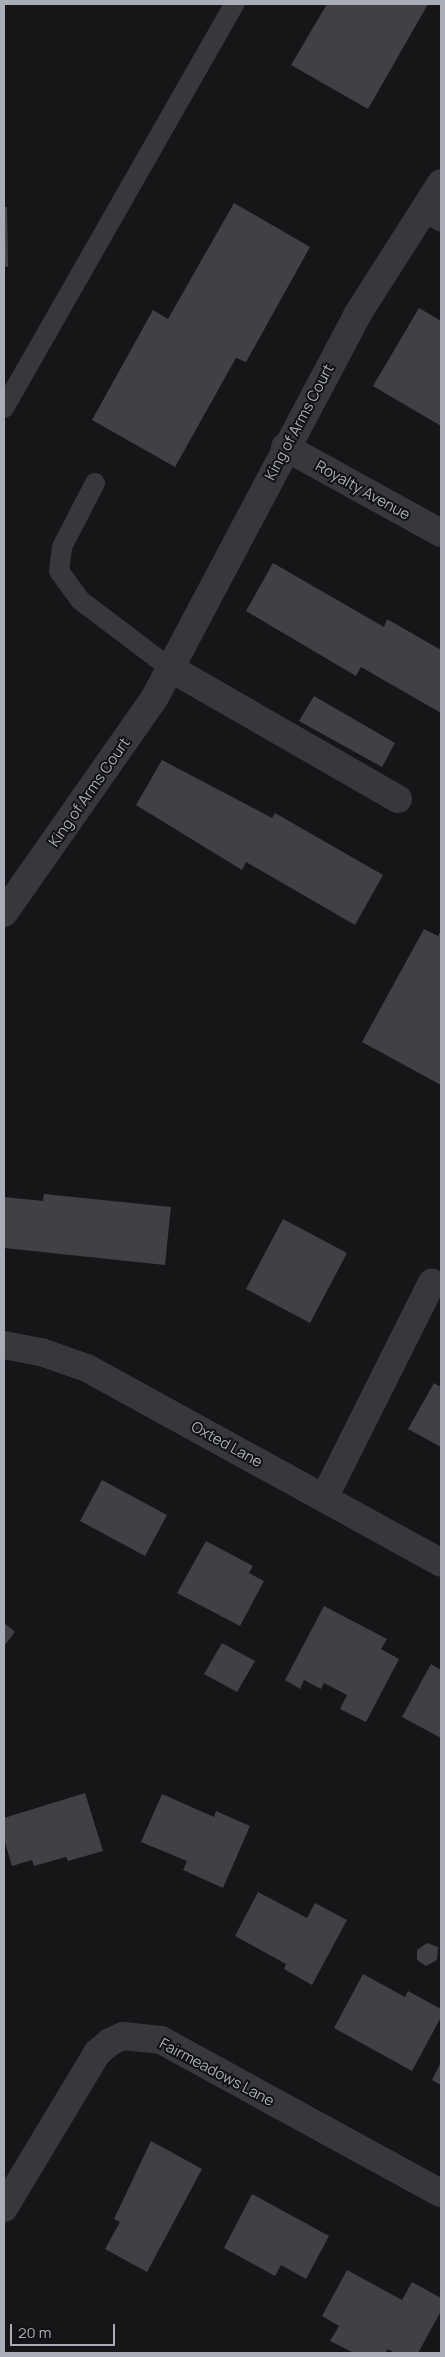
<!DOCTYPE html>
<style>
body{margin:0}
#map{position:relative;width:445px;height:2357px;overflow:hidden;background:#161618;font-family:Manrope,sans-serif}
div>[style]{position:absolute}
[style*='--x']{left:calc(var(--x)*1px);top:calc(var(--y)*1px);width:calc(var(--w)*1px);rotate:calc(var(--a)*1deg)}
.building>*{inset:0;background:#404145}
.service>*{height:20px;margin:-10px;padding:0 10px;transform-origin:10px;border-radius:10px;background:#37383d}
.minor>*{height:28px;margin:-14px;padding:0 14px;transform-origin:14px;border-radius:14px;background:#37383d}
span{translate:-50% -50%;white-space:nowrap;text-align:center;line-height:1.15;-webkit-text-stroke:4px #111113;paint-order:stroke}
.street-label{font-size:15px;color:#a8adb8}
.frame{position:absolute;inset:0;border:5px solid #a8adb8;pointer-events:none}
.scale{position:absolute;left:10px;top:2324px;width:105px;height:22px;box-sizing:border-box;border:2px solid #a8adb8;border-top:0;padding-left:6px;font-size:15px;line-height:18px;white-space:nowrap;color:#a8adb8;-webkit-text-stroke:4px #111113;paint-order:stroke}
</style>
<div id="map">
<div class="building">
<div style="clip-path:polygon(327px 4px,428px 4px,368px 109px,291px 65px)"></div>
<div style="clip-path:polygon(234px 203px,310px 247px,246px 362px,236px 358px,175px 467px,92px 420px,153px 310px,168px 319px)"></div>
<div style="clip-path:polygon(4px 207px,7px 207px,8px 267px,4px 266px)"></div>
<div style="clip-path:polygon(419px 308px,441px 321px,441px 426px,373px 386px)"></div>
<div style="clip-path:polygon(273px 563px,384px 627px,387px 619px,441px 650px,441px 713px,361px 667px,356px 676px,246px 611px)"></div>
<div style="clip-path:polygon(314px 696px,395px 743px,382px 767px,299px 721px)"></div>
<div style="clip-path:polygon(162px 760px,272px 818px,275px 813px,383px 875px,355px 925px,246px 862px,242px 870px,136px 805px)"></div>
<div style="clip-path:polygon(424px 929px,438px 936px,441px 930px,441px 1085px,362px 1042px)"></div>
<div style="clip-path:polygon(44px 1194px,171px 1207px,165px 1265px,4px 1248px,4px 1197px,43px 1201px)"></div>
<div style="clip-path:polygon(283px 1219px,347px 1253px,310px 1323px,246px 1289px)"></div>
<div style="clip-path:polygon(434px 1383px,441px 1387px,441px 1447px,408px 1429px)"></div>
<div style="clip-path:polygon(102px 1480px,167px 1515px,145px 1556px,80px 1521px)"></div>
<div style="clip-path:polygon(206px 1541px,253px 1566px,249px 1573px,264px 1581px,240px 1626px,177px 1593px)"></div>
<div style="clip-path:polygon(324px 1606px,387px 1639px,381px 1649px,399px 1659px,366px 1722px,340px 1709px,347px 1695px,324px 1683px,321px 1689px,304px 1680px,300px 1689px,285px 1680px)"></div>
<div style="clip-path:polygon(4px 1623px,15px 1632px,4px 1646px)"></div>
<div style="clip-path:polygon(222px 1643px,255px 1661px,237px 1692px,204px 1674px)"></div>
<div style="clip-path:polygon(431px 1664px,441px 1670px,441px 1738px,402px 1717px)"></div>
<div style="clip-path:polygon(85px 1793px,103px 1851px,68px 1861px,66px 1857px,34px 1866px,32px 1860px,12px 1866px,4px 1839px,4px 1818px)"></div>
<div style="clip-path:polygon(162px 1794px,214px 1817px,216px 1811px,250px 1826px,223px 1888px,183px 1870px,187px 1861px,141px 1842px)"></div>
<div style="clip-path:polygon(258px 1892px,307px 1918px,315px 1903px,347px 1920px,312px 1985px,284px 1969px,286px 1964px,235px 1936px)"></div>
<div style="clip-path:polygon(427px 1943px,438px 1947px,437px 1960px,426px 1966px,417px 1960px,417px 1950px)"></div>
<div style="clip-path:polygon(363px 1974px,405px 1997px,408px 1991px,441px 2009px,441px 2017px,412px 2071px,334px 2028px)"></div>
<div style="clip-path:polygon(441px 2062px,441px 2085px,432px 2080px)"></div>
<div style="clip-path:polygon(151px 2141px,202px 2169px,147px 2272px,105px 2249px,120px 2222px,114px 2219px)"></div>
<div style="clip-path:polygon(252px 2194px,329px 2236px,306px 2279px,281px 2265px,275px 2276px,224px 2248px)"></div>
<div style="clip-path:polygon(347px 2270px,402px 2300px,412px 2282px,441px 2298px,441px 2311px,418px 2353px,395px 2353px,388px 2349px,385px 2353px,354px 2353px,330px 2341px,339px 2326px,322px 2316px)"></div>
</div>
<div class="service">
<div style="--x:423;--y:211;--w:21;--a:31"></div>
<div style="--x:4;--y:408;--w:465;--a:-60.3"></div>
<div style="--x:95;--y:483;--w:72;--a:117.3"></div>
<div style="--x:62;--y:547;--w:24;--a:97"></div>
<div style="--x:59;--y:571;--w:36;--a:54"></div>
<div style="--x:80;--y:600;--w:113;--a:37.1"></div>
</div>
<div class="minor">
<div style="--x:285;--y:447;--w:178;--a:28.9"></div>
<div style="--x:170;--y:668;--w:263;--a:29.9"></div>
<div style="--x:4;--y:913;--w:261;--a:-55"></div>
<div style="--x:154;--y:699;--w:434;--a:-62.1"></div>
<div style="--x:357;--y:315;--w:156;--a:-57.5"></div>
<div style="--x:4;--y:1345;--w:38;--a:11"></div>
<div style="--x:41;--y:1352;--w:49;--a:19.2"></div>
<div style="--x:87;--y:1368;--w:404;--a:28.8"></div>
<div style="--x:324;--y:1498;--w:241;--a:-63.4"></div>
<div style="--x:4;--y:2208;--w:181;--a:-59"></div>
<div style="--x:97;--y:2053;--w:17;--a:-40"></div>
<div style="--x:110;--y:2042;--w:14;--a:-25"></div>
<div style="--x:123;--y:2036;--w:38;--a:6"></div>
<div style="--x:161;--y:2040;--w:319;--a:28.7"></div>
</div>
<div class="street-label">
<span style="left:299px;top:422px;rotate:-62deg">King of Arms Court</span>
<span style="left:363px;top:490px;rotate:29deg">Royalty Avenue</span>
<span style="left:89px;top:792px;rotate:-55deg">King of Arms Court</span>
<span style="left:227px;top:1444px;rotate:29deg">Oxted Lane</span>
<span style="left:217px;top:2072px;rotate:28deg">Fairmeadows Lane</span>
</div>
<div class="frame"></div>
<div class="scale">20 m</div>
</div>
